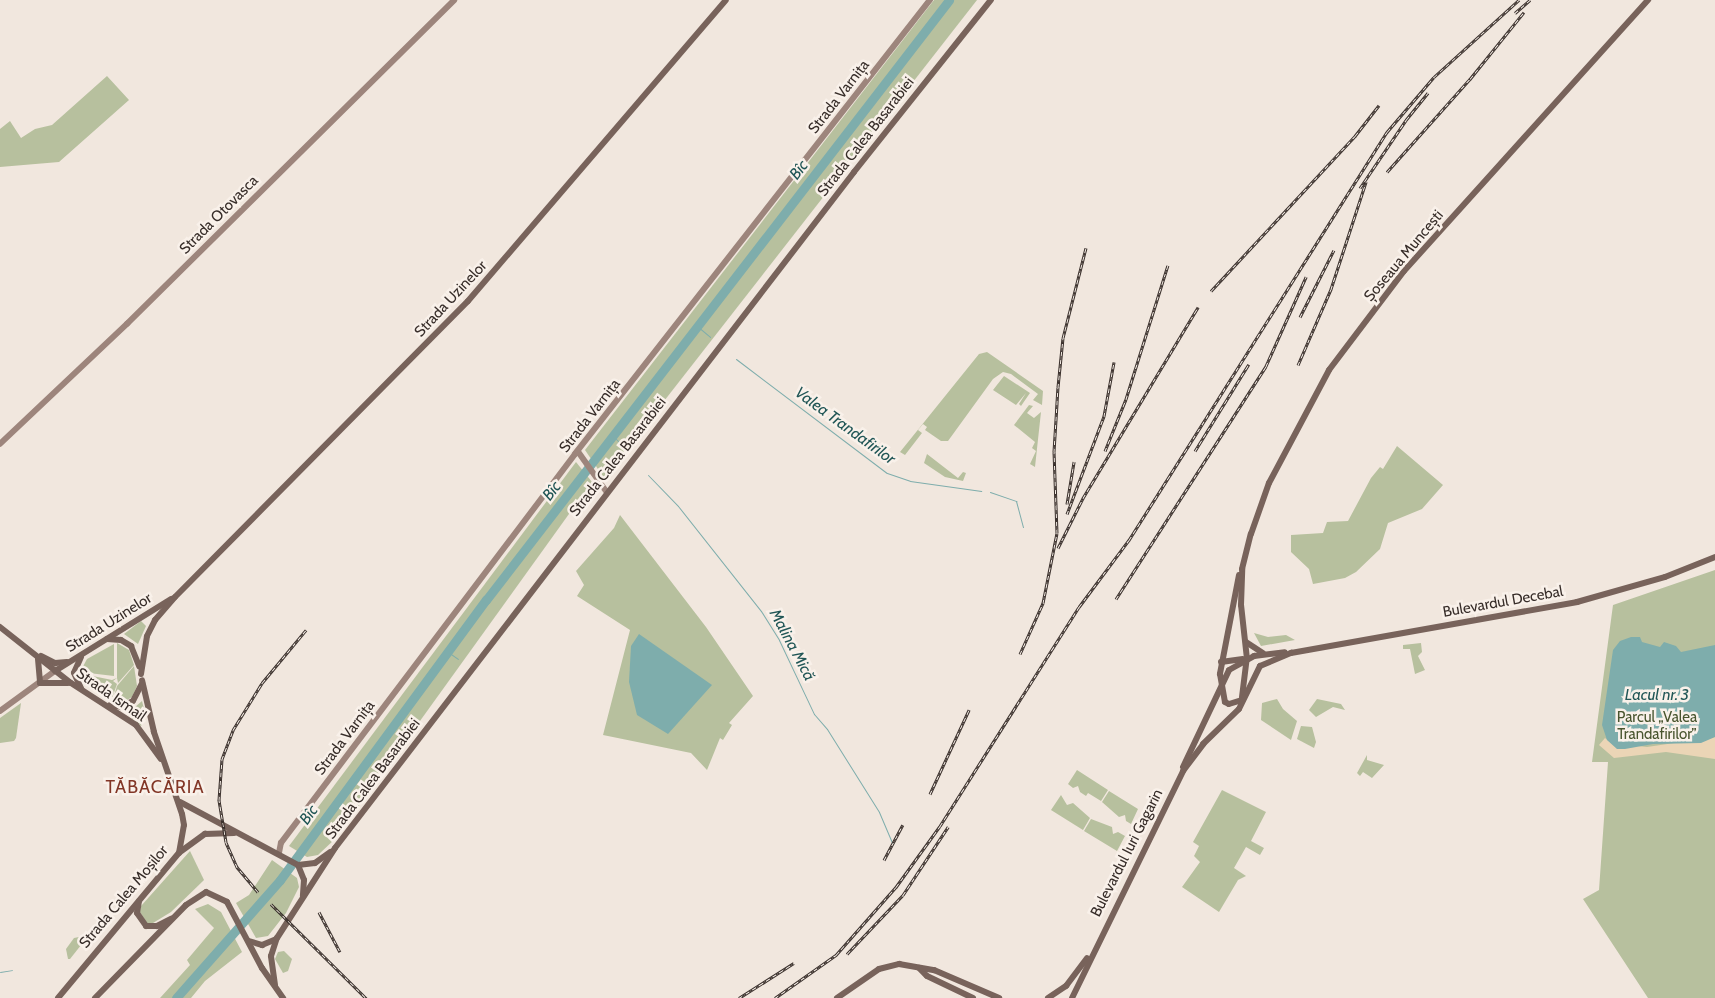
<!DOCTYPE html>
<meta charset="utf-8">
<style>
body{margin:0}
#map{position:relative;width:1715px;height:998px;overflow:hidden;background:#f1e7de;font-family:Cabin,sans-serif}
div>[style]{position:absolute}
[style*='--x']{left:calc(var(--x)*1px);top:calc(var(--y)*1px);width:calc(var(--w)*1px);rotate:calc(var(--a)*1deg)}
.green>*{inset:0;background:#b7c09e}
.sand>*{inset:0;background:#ebd5b6}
.water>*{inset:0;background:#7eadac}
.stream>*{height:1px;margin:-0.5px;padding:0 0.5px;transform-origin:0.5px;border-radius:0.5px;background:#7eadac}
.river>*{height:9px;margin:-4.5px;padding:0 4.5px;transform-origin:4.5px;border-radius:4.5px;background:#7eadac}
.secondary>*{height:5.5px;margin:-2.75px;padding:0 2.75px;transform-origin:2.75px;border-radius:2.75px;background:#9d857c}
.primary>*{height:6px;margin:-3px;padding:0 3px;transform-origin:3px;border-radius:3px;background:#78635b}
.rail>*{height:3px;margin-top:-1.5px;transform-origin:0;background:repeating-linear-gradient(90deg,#f9f1ea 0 4px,#372d29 0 8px);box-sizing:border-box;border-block:1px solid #372d29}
span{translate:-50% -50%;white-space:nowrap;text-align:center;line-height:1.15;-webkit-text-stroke:5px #f9f1ea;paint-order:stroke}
.street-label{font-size:15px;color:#372d29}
.park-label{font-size:15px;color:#48542e}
.water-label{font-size:16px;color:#215656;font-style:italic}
.quarter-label{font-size:18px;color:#823626;letter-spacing:1px}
</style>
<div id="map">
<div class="green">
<div style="clip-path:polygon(934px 0,977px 0,604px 478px,585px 450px)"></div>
<div style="clip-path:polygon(107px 76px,129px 100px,59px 162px,0 167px,0 129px,10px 121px,21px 138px,35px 129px,52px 125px)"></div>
<div style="clip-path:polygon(987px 352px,1043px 391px,1042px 405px,1033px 400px,1038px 394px,1011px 374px,1003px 372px,993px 379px,948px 441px,941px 441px,925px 430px,927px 427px,923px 424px,918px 430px,922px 433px,905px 455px,900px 452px,979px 354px)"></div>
<div style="clip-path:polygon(1004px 376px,1030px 393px,1021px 406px,1019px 404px,1026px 393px,1016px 405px,993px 390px)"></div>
<div style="clip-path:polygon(1029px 405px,1033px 406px,1027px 413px,1034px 418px,1041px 412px,1035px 467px,1030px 464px,1036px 451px,1032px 448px,1035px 442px,1014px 425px)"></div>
<div style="clip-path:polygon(1397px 446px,1443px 485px,1422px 509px,1388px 523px,1380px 549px,1356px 572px,1345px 578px,1313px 584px,1309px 569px,1291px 552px,1291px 535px,1323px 533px,1327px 522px,1348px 521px,1371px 478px,1380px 467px,1383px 469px)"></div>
<div style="clip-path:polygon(927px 454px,958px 478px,963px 472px,966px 473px,963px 481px,945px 477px,924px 463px)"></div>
<div style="clip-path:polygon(576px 462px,592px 482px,335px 839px,318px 855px,307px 857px,289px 846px)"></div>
<div style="clip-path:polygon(620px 515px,706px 627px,753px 696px,729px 723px,732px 725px,723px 740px,720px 738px,707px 770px,691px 753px,603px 735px,630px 630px,577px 596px,584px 585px,576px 571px,614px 528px)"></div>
<div style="clip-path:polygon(1715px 570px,1715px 998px,1648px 998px,1583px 899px,1599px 890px,1608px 762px,1592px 762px,1613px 605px)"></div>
<div style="clip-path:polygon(141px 621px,146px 626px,138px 644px,124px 634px)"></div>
<div style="clip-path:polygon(1254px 633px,1268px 637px,1286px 635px,1295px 640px,1261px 646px)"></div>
<div style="clip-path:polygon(117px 643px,129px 650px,134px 665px,118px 683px,117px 678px,113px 681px,117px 684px,111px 701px,83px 684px,78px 673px,112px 680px,117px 678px)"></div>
<div style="clip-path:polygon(1421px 643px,1422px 652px,1418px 656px,1425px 670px,1415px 674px,1410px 649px,1403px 649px,1403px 645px)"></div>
<div style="clip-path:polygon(114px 644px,114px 676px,80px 672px,87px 659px)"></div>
<div style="clip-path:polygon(134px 666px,137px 686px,132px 697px,124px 702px,112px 703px,117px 686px)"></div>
<div style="clip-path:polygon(1277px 699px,1283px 709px,1297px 721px,1291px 740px,1261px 720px,1262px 703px)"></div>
<div style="clip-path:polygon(1317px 699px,1341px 704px,1345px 710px,1333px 707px,1316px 717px,1309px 710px)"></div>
<div style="clip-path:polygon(142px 701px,146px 717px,141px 726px,127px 714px)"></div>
<div style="clip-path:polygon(21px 703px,16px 738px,14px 741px,0 743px,0 718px)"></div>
<div style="clip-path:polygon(1301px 726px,1312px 727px,1316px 742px,1314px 748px,1297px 739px)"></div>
<div style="clip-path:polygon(1367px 755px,1367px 760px,1384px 765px,1372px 778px,1363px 772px,1360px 776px,1357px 773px)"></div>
<div style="clip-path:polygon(1077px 770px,1108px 790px,1101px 801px,1088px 793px,1086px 796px,1080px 792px,1078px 786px,1073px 788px,1068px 784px)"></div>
<div style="clip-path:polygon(1222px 790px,1266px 812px,1251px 841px,1264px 848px,1260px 855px,1246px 847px,1234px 868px,1246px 876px,1238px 880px,1219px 912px,1182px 887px,1200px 862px,1194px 856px,1199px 846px,1193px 842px)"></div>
<div style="clip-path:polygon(1109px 791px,1138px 809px,1131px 824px,1126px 821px,1125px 815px,1119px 817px,1102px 802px)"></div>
<div style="clip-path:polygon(1061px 795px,1067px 805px,1073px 803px,1090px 818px,1083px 830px,1051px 810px)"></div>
<div style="clip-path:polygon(1091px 819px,1112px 827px,1113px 834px,1118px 832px,1125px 836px,1117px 851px,1084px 831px)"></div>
<div style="clip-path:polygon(190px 851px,204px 880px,171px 912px,153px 923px,147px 923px,140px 912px,141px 906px)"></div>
<div style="clip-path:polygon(272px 860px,297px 878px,299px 887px,286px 913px,268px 936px,256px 938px,236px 903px,249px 895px)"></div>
<div style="clip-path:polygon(208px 904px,221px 912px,242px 952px,205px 981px,191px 998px,160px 998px,190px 965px,187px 960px,214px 928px,195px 909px)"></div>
<div style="clip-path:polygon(89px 935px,70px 959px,68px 959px,66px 949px,74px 938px)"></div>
<div style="clip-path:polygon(284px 951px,292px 959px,288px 971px,283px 973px,275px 959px,278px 952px)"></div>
</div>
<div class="sand">
<div style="clip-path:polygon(1715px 737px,1715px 759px,1666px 752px,1614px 758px,1599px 745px,1605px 738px,1611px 743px,1647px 747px)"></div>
</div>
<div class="water">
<div style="clip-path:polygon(639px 634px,712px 685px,668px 734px,637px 715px,629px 682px,631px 646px)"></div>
<div style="clip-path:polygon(1631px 637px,1640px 637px,1642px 642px,1660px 647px,1664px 642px,1676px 646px,1681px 652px,1715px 645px,1715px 737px,1701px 743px,1653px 744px,1625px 749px,1617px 749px,1607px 740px,1602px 725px,1613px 650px,1620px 641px)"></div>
</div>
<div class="stream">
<div style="--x:697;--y:326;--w:17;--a:40"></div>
<div style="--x:736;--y:359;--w:189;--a:37.1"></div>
<div style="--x:887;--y:473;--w:24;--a:19"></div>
<div style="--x:910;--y:481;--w:72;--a:8"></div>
<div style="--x:613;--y:436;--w:18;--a:45"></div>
<div style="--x:648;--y:475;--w:43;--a:45.9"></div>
<div style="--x:678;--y:506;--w:134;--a:51.7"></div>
<div style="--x:761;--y:611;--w:34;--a:58"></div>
<div style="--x:779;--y:640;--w:82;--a:64.7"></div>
<div style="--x:814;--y:714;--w:20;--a:49"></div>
<div style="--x:827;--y:729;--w:98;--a:57.9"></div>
<div style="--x:879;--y:812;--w:34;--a:67"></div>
<div style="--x:990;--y:492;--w:28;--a:19"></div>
<div style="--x:1016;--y:501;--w:27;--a:75"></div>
<div style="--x:448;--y:652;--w:12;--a:35"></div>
<div style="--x:0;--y:972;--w:12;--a:-9"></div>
</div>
<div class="river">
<div style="--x:176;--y:998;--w:157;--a:-48.6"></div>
<div style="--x:280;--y:880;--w:348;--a:-53.7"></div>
<div style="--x:486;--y:600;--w:758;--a:-52.34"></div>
</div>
<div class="secondary">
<div style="--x:0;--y:444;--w:175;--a:-43.4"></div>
<div style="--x:127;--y:324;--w:460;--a:-44.7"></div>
<div style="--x:578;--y:451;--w:50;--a:54.7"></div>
<div style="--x:0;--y:711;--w:68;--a:-36"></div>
<div style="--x:279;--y:853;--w:10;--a:-79"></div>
<div style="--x:281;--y:843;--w:488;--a:-52.9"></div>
<div style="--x:575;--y:454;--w:576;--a:-51.98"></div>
</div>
<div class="primary">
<div style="--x:1239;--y:575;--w:101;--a:100.9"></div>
<div style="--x:1220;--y:674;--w:28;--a:80"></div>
<div style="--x:1225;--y:702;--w:4;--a:27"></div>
<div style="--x:1229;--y:704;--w:14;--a:-17"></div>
<div style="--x:0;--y:627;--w:90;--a:38.3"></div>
<div style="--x:71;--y:683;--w:77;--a:32.9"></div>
<div style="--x:136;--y:725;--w:42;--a:53.7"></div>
<div style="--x:107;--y:639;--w:14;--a:4"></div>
<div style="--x:121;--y:640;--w:12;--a:31"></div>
<div style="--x:131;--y:646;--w:22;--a:68"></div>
<div style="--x:1246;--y:642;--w:20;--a:33"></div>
<div style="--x:41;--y:656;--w:16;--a:27"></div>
<div style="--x:55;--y:663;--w:12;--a:-5"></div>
<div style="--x:81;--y:657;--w:17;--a:114"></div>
<div style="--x:74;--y:673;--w:17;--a:65"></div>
<div style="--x:38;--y:659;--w:24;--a:85"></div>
<div style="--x:40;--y:683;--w:28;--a:0"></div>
<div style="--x:1221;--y:662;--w:22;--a:-8"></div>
<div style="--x:55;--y:671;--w:137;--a:-31.8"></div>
<div style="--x:141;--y:674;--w:38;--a:-81"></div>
<div style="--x:147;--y:636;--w:18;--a:-63"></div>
<div style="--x:155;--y:620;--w:30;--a:-49"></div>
<div style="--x:175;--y:597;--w:416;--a:-45.3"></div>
<div style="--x:468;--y:301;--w:396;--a:-49.4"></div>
<div style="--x:1242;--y:697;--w:38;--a:-83"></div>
<div style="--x:1247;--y:659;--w:54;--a:-96.3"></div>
<div style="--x:1241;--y:605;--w:36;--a:-88"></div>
<div style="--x:1242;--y:569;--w:36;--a:-76"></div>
<div style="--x:1251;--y:534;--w:54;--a:-70.6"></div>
<div style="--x:1269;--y:483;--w:128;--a:-62"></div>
<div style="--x:1329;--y:370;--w:124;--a:-52.9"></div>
<div style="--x:1404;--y:271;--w:365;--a:-48"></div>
<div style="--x:110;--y:705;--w:11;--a:10"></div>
<div style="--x:121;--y:707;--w:13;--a:-27"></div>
<div style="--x:133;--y:701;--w:20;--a:-63"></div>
<div style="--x:1183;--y:767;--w:107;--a:-64.6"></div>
<div style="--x:1229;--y:670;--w:29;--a:-29"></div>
<div style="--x:1254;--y:656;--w:31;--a:-7"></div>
<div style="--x:180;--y:802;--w:134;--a:28.1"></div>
<div style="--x:298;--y:865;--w:16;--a:68"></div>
<div style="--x:304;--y:880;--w:16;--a:94"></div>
<div style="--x:180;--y:852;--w:31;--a:-36"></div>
<div style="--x:205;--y:834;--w:29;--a:-2"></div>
<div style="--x:298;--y:865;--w:17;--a:-7"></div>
<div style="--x:315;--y:863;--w:19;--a:-36"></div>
<div style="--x:139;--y:901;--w:12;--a:99"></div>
<div style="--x:137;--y:913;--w:16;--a:55"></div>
<div style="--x:146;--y:926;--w:11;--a:0"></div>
<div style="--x:157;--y:926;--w:16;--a:-27"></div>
<div style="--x:249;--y:941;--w:14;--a:17"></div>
<div style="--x:262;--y:945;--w:15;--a:-23"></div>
<div style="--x:919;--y:968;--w:11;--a:45"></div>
<div style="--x:927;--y:976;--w:51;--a:25.6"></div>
<div style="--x:275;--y:985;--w:29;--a:-98"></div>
<div style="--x:271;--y:956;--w:19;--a:-72"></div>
<div style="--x:277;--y:938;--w:107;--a:-57.2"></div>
<div style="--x:335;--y:848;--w:852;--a:-52.48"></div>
<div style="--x:854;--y:172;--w:220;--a:-51.5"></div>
<div style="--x:58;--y:998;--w:189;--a:-50.2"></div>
<div style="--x:179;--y:853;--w:28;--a:-80"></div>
<div style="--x:184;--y:825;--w:11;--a:-100"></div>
<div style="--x:182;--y:814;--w:87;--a:-108.9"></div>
<div style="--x:154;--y:732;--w:53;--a:-103"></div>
<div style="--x:95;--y:998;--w:130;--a:-45.6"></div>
<div style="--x:186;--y:905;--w:24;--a:-33"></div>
<div style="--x:206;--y:892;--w:23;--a:25"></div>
<div style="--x:227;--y:902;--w:75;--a:62.1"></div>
<div style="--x:262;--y:968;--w:37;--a:55"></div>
<div style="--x:837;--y:998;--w:51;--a:-34.6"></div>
<div style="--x:879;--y:969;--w:21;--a:-14"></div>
<div style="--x:899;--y:964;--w:36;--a:10"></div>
<div style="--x:934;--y:970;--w:71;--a:23.3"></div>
<div style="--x:1048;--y:998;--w:22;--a:-34"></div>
<div style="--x:1066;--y:986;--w:35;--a:-53"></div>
<div style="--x:1072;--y:998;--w:253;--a:-63.9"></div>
<div style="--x:1183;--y:771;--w:34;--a:-53"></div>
<div style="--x:1203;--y:744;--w:50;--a:-44.2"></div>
<div style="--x:1239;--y:709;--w:48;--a:-64"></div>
<div style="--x:1260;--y:666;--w:34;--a:-23"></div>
<div style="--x:1291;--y:653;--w:291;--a:-10.1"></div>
<div style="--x:1577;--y:602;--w:91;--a:-15.9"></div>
<div style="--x:1665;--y:577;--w:54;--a:-21.8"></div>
</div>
<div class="rail">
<div style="--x:1515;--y:13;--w:20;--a:-41"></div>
<div style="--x:1387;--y:172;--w:125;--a:-48.3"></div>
<div style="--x:1470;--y:79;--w:86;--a:-51.1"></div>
<div style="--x:1360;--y:188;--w:82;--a:-55.9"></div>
<div style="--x:1406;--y:120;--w:35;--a:-51"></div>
<div style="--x:1211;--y:291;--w:212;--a:-47.1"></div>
<div style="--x:1355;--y:136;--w:39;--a:-52"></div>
<div style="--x:1300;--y:317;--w:75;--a:-63.1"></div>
<div style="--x:1298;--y:365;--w:83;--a:-66.5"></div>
<div style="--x:1331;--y:289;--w:113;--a:-71.9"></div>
<div style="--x:1105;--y:451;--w:56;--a:-68"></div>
<div style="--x:1126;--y:399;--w:140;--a:-72.6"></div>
<div style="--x:1195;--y:451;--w:102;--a:-58.2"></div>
<div style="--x:1067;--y:504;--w:43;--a:-80.5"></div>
<div style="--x:1067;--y:514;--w:105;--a:-69.3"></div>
<div style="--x:1104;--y:416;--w:55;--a:-79.5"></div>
<div style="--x:1058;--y:548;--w:56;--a:-63.4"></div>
<div style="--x:1083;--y:498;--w:223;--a:-58.9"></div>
<div style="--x:1116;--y:599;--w:277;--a:-57.2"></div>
<div style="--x:1266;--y:366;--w:98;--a:-65.8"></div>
<div style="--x:1020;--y:654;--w:56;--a:-65.7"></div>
<div style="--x:1043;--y:603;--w:71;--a:-78.7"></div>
<div style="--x:1057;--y:533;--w:81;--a:-92.1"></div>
<div style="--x:1054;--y:452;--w:65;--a:-86.5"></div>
<div style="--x:1058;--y:387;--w:49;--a:-84.2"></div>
<div style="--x:1063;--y:338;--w:93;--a:-75.7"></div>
<div style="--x:930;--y:794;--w:93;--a:-65.1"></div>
<div style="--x:884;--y:860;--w:40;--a:-62"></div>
<div style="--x:258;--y:892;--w:33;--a:-130"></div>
<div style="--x:237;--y:867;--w:27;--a:-114"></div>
<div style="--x:226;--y:842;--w:43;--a:-99.5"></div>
<div style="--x:219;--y:800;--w:41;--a:-85.8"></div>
<div style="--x:222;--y:759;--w:31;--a:-69"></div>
<div style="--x:233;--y:730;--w:55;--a:-58.3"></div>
<div style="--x:262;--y:683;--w:69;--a:-50.3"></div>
<div style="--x:271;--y:904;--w:134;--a:44.7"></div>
<div style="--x:319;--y:912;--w:45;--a:62.3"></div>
<div style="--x:847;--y:954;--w:81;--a:-46.5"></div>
<div style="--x:903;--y:895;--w:82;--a:-56.5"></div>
<div style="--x:739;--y:998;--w:65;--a:-32.5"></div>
<div style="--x:775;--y:998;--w:75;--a:-35.2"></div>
<div style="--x:836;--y:955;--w:91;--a:-48.6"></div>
<div style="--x:896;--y:887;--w:75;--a:-54.2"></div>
<div style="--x:940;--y:826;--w:259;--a:-57.6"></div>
<div style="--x:1079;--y:607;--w:84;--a:-53.3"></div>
<div style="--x:1129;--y:540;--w:483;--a:-57.7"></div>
<div style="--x:1387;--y:132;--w:72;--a:-49.5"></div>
<div style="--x:1434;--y:77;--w:115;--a:-42.2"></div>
</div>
<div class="street-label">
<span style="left:839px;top:97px;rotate:-52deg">Strada Varnița</span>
<span style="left:866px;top:137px;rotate:-52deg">Strada Calea Basarabiei</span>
<span style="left:219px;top:215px;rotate:-45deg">Strada Otovasca</span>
<span style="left:1404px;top:256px;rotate:-50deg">Șoseaua Muncești</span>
<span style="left:451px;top:299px;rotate:-47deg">Strada Uzinelor</span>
<span style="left:590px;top:416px;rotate:-52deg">Strada Varnița</span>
<span style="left:618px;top:457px;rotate:-52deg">Strada Calea Basarabiei</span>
<span style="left:1503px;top:602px;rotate:-10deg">Bulevardul Decebal</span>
<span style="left:109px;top:623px;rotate:-32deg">Strada Uzinelor</span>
<span style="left:111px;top:695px;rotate:35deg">Strada Ismail</span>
<span style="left:345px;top:738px;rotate:-53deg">Strada Varnița</span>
<span style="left:373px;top:779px;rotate:-53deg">Strada Calea Basarabiei</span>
<span style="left:1127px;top:853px;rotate:-63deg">Bulevardul Iuri Gagarin</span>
<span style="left:124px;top:897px;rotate:-50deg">Strada Calea Moșilor</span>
</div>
<div class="park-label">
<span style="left:1657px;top:726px">Parcul „Valea<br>Trandafirilor”</span>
</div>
<div class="water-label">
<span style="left:799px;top:170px;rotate:-52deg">Bîc</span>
<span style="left:845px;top:426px;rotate:36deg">Valea Trandafirilor</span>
<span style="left:552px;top:491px;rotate:-52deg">Bîc</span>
<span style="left:792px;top:645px;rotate:62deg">Malina Mică</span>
<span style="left:1657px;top:695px">Lacul nr. 3</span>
<span style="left:309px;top:815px;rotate:-54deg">Bîc</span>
</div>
<div class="quarter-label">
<span style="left:155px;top:787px">TĂBĂCĂRIA</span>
</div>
</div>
